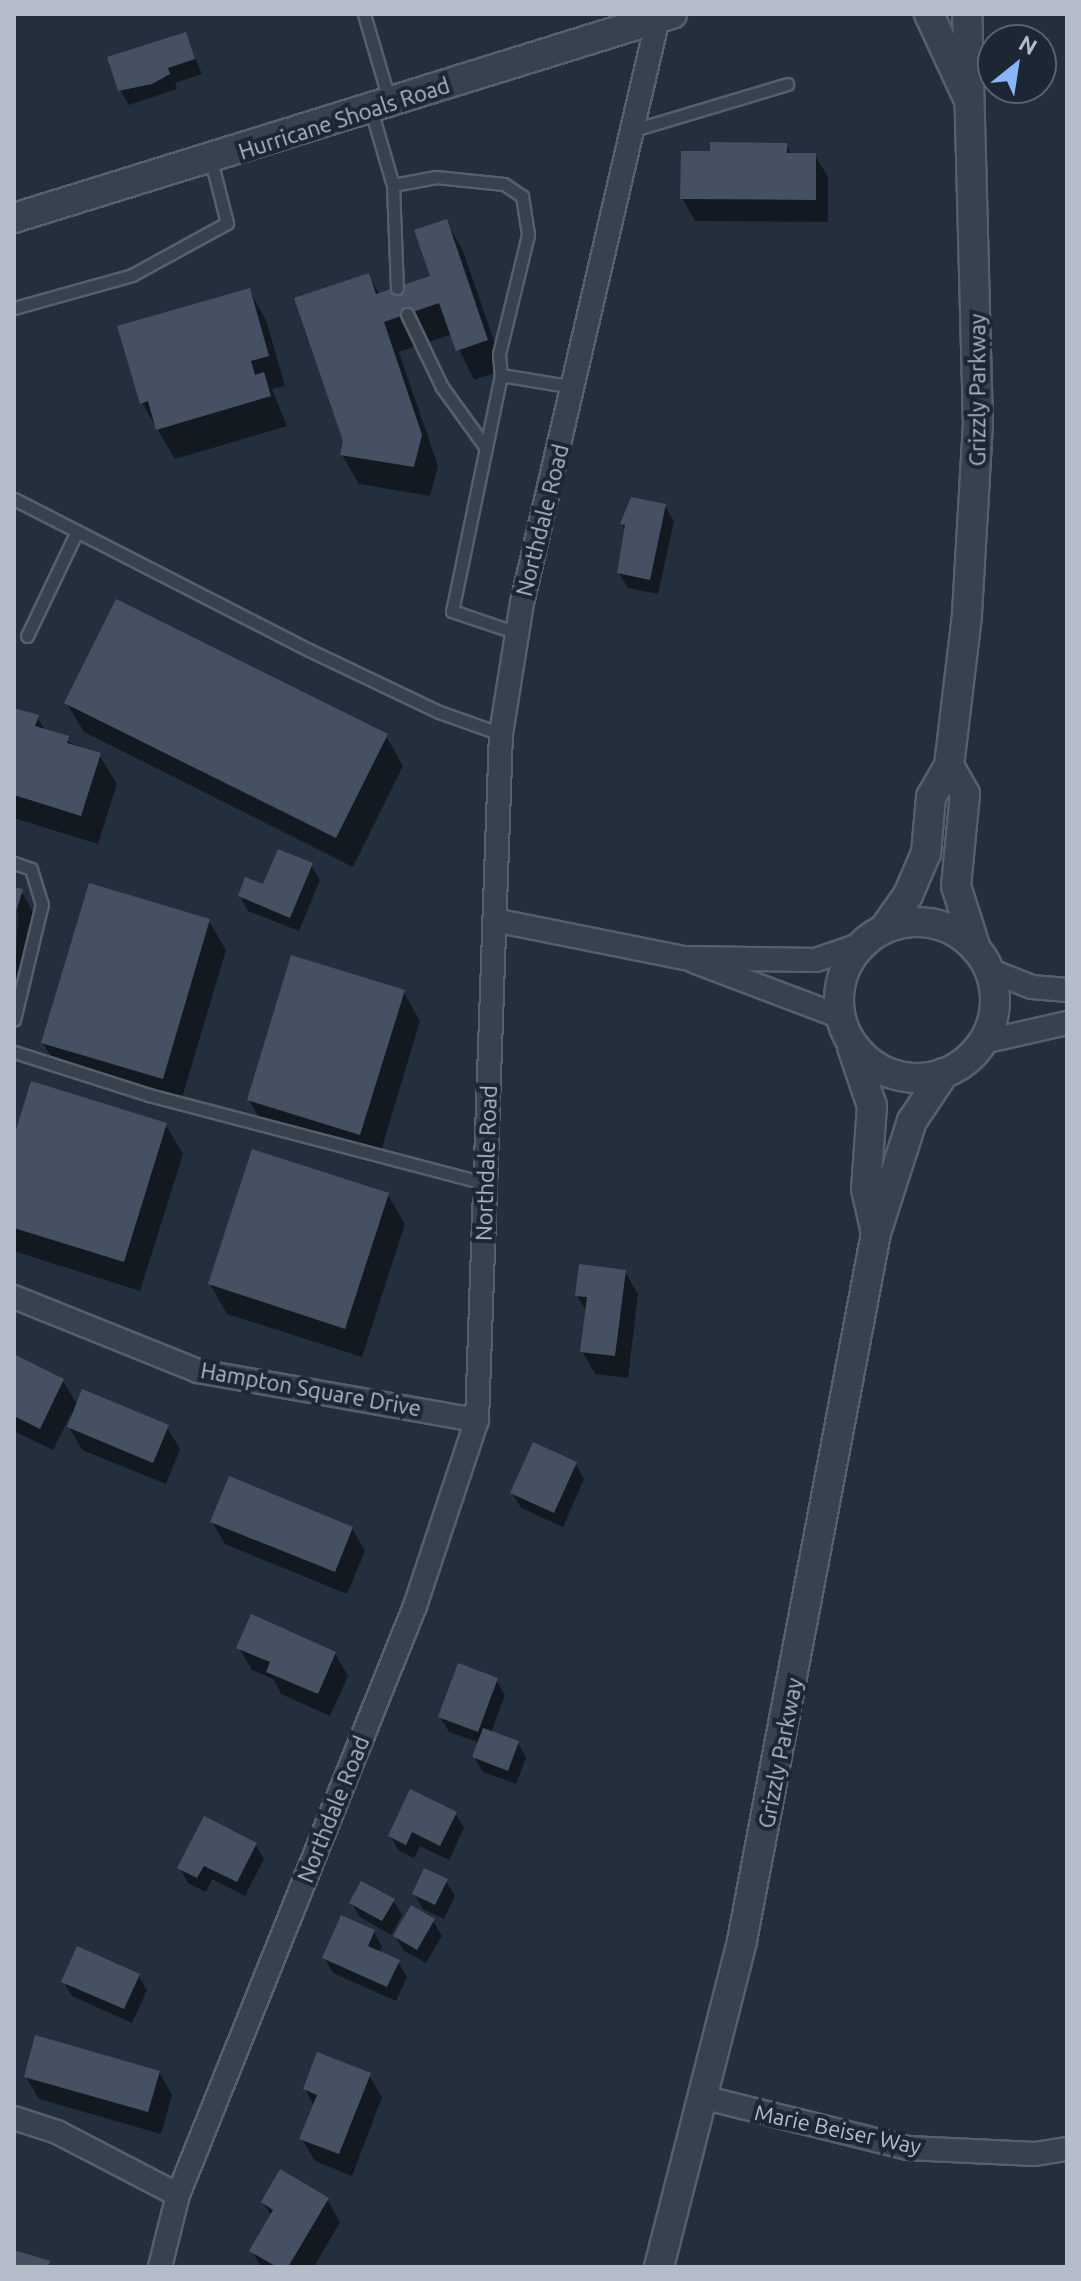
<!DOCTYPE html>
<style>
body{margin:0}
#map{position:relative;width:1081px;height:2281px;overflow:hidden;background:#242f3e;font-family:Ubuntu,sans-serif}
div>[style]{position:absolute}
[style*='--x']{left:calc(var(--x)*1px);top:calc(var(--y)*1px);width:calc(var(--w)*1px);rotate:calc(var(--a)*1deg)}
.shadow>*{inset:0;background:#0007}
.building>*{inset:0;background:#455162}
.roads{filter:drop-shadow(2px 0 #565f6c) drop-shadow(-2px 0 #565f6c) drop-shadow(0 2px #565f6c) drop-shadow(0 -2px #565f6c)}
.service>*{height:11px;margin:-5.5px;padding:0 5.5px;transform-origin:5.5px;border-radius:5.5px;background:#38414e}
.minor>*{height:22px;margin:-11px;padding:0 11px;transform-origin:11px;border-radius:11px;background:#38414e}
.tertiary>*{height:28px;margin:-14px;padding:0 14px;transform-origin:14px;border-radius:14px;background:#38414e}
.tertiary>.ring{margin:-14px;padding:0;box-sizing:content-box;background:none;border:28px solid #38414e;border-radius:50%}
span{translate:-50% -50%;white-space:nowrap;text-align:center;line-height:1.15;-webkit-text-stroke:8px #1d2633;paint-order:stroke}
.street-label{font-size:22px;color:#b4bcc9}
.frame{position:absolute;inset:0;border:16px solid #b4bcc9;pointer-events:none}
.north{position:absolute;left:977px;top:24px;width:80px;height:80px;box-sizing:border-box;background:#1d2633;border:2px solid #59626f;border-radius:50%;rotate:30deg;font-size:22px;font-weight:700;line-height:32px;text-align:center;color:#b4bcc9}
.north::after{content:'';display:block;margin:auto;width:28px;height:36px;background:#8ab4f8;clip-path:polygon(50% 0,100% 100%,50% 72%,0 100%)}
</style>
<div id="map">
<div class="shadow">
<div style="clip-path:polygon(185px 34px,202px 74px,175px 83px,177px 89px,129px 105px,120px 90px)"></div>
<div style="clip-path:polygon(786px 145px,792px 155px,815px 155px,828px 177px,828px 222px,695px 221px,682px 198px,712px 153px)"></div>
<div style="clip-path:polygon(446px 221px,463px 251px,504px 370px,474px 380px,452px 334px,399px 352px,438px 466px,430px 496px,359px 484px,342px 455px,368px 275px,380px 295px,433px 278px)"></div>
<div style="clip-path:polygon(249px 290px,266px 320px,285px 386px,272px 389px,287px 426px,175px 459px,142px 403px)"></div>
<div style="clip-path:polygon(665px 506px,674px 521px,658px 594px,628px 588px,619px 573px,626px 531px,622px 524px)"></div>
<div style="clip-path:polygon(66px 702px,386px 736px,403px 766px,353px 867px,84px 732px)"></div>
<div style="clip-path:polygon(14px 708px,37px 717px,46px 732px,99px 755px,117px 784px,98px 844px,14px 818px)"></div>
<div style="clip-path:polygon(311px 865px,320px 880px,299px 931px,248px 911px,240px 896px)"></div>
<div style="clip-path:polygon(14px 889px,21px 891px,38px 921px,14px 1002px,18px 911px,14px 911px)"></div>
<div style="clip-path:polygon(209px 921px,226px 950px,179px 1108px,60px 1072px,43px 1043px)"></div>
<div style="clip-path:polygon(403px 991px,420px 1021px,377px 1164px,266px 1130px,249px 1100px)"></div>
<div style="clip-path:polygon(166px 1125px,183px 1154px,140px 1291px,14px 1251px,14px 1143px)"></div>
<div style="clip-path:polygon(388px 1195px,405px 1224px,362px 1357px,227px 1314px,210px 1284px)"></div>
<div style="clip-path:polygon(625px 1272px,638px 1294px,628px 1378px,595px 1374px,582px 1351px,587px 1312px,577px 1296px)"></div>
<div style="clip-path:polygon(14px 1357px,63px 1381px,78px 1406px,167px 1427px,180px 1449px,166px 1484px,82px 1450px,69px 1427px,72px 1412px,53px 1450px,14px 1431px)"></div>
<div style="clip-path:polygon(576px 1464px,584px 1479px,563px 1527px,521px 1508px,512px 1493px)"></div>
<div style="clip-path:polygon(212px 1522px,352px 1528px,365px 1551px,347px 1594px,225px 1544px)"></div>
<div style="clip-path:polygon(239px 1648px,335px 1653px,348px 1676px,330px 1716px,281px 1694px,273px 1679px,252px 1670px)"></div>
<div style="clip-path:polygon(496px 1680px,505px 1695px,491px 1733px,518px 1743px,526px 1758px,516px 1784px,483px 1772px,474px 1757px,480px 1743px,449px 1732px,440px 1717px)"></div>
<div style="clip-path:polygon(455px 1813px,464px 1828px,449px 1860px,420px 1846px,414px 1858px,399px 1851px,390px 1836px)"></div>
<div style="clip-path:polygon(255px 1844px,264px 1859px,245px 1896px,212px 1879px,206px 1892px,188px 1883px,180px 1868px)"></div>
<div style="clip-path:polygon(446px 1881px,455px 1896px,444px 1919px,423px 1909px,414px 1894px)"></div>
<div style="clip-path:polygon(393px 1900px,402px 1915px,391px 1935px,360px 1917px,351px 1902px)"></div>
<div style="clip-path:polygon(433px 1921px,442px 1936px,426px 1963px,404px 1951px,395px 1936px)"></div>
<div style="clip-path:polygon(374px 1932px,382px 1947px,379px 1953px,398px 1962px,407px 1977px,396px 2001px,333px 1973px,324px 1958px)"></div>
<div style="clip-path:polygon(138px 1975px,147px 1990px,132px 2023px,72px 1996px,63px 1981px)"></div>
<div style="clip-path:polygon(159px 2072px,172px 2095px,161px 2134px,39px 2099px,26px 2077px)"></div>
<div style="clip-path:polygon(369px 2075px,382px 2097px,352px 2176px,315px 2161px,302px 2139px,314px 2106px,305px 2089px)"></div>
<div style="clip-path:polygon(327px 2199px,340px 2222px,314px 2267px,261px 2267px,252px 2251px,272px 2217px,263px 2202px)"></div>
</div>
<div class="building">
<div style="clip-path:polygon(186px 32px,195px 59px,168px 68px,170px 74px,152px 84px,118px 91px,107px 57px)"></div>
<div style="clip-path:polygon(710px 142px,787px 143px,787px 153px,816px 153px,816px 200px,680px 199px,681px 151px,710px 151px)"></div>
<div style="clip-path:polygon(447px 219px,488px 340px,456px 351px,439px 303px,384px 322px,422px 435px,414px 467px,340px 455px,343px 441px,294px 298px,369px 273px,376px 294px,430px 276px,414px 230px)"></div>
<div style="clip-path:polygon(250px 288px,269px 356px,251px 361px,255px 375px,264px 372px,271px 396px,156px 430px,148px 401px,140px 404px,117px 326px)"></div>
<div style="clip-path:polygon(631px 497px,666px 504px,650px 580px,617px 573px,625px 525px,620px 524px)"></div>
<div style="clip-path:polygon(116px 599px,388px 734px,336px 838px,64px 703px)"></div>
<div style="clip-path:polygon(14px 708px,39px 715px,35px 726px,69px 736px,67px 743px,101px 753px,81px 816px,14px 795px)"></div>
<div style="clip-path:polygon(278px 849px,313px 863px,290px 918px,238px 896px,245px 877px,263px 884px)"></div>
<div style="clip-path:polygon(89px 883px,210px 919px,163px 1079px,41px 1043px)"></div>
<div style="clip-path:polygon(14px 887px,23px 889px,15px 915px,14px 915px)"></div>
<div style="clip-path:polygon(291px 955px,405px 990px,360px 1135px,247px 1100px)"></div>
<div style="clip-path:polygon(31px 1081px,167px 1123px,124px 1262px,14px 1228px,14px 1136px)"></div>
<div style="clip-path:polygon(252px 1149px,389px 1193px,345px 1329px,208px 1284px)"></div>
<div style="clip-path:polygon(579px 1264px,626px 1270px,615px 1356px,580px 1352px,587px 1297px,575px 1296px)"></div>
<div style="clip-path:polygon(14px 1354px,64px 1379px,40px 1429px,14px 1416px)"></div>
<div style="clip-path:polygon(82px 1389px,169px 1425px,153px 1463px,67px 1427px)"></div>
<div style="clip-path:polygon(533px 1442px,577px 1462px,554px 1513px,510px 1493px)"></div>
<div style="clip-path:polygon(229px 1476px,353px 1527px,335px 1572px,210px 1522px)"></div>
<div style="clip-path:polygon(251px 1614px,336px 1652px,318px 1694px,266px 1672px,270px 1662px,236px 1648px)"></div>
<div style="clip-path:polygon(458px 1663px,498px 1678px,478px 1732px,438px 1717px)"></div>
<div style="clip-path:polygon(483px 1728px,519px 1741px,508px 1771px,472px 1757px)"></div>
<div style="clip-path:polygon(410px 1789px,457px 1812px,440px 1846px,412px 1832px,406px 1845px,388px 1836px)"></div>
<div style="clip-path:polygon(204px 1816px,257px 1843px,237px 1882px,204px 1866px,197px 1878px,177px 1868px)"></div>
<div style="clip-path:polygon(424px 1868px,448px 1879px,435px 1905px,412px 1894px)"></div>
<div style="clip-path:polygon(361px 1881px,395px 1899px,382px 1921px,349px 1903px)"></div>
<div style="clip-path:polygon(411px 1905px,435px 1919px,417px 1950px,393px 1936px)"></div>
<div style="clip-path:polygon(341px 1915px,375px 1930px,368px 1946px,400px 1960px,387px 1987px,322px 1958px)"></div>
<div style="clip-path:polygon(77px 1946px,140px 1974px,124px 2009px,61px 1982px)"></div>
<div style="clip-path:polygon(35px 2035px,160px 2071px,148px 2112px,24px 2077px)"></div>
<div style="clip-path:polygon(317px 2052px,371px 2073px,339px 2154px,299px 2139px,317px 2095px,303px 2089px)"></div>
<div style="clip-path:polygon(280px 2169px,329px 2198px,288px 2267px,277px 2267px,249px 2251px,273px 2210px,261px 2202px)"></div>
<div style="clip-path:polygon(14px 2250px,50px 2261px,48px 2267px,14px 2267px)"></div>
</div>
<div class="roads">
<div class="service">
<div style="--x:364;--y:14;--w:93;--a:73.7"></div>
<div style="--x:371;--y:110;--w:78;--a:73.7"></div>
<div style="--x:393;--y:185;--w:44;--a:-10.5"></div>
<div style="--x:436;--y:177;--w:68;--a:5.9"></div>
<div style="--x:504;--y:184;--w:22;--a:34"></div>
<div style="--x:522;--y:196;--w:39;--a:81"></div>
<div style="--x:528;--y:235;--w:122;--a:103.7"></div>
<div style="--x:499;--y:354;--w:21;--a:85"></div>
<div style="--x:501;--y:375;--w:74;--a:9.3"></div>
<div style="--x:634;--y:130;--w:160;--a:-16.7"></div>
<div style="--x:393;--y:185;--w:103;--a:87.8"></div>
<div style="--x:14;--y:308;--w:123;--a:-15.6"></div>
<div style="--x:132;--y:275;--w:108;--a:-28.7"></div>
<div style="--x:227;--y:223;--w:65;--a:-104.3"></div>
<div style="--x:407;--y:314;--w:81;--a:64.4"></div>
<div style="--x:442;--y:387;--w:75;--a:54.2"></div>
<div style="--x:501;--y:375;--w:241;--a:101.7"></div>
<div style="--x:452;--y:611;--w:69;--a:18.7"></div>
<div style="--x:14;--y:499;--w:331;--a:27.1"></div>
<div style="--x:309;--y:650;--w:144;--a:25.5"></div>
<div style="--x:439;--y:712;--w:66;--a:19.5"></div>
<div style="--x:27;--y:636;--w:116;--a:-64.5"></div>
<div style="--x:14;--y:863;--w:18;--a:19"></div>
<div style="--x:31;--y:869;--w:37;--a:73"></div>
<div style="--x:42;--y:904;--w:119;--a:103.6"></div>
<div style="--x:14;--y:1052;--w:142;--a:17.7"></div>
<div style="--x:149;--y:1095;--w:346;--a:14.7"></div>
</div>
<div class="minor">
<div style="--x:494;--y:920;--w:195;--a:11.3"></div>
<div style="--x:685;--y:958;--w:131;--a:0.9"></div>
<div style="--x:816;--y:960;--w:49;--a:-19.2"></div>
<div style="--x:693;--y:961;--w:158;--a:20.7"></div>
<div style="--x:989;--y:970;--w:46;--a:21.6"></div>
<div style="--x:1032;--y:987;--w:35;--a:5"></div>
<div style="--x:983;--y:1042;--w:86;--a:-12.7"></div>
<div style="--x:14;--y:1297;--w:198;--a:21.9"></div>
<div style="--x:198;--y:1371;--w:283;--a:10"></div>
<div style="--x:706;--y:2098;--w:208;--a:13.9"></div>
<div style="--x:908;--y:2148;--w:127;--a:2.7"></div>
<div style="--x:1035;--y:2154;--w:32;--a:-9"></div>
<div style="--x:14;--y:2118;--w:45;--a:18"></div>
<div style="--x:57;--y:2132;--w:136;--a:27.5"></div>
<div style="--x:160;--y:2267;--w:74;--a:-76"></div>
<div style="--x:178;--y:2195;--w:635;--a:-68.08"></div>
<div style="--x:415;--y:1606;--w:196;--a:-71.6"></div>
<div style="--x:477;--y:1420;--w:686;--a:-88"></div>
<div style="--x:501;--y:734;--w:133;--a:-80.9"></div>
<div style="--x:522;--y:603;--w:601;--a:-76.91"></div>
</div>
<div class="tertiary">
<div style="--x:929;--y:14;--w:90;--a:65.1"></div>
<div style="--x:14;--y:218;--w:689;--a:-17.23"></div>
<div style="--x:949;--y:766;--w:32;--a:60"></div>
<div style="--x:965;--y:794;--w:92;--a:95.6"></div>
<div style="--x:956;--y:886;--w:66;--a:72.4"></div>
<div class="ring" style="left:839px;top:922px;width:128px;height:128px"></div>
<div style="--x:884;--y:929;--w:42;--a:-54.8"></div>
<div style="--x:908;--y:895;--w:46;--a:-66.8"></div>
<div style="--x:926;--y:853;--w:56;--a:-84.9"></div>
<div style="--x:931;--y:797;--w:36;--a:-60"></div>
<div style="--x:949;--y:766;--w:153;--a:-83.2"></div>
<div style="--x:967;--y:614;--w:189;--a:-86.7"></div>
<div style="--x:978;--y:425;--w:411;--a:-91.5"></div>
<div style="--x:852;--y:1047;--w:62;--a:71.3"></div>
<div style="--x:872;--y:1106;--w:83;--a:94.1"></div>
<div style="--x:866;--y:1189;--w:45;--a:77.2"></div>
<div style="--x:659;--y:2267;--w:336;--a:-75.7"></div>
<div style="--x:742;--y:1941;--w:721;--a:-79.28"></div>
<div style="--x:876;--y:1233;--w:118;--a:-72.2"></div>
<div style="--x:912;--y:1121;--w:58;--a:-56.3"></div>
</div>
</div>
<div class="street-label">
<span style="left:344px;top:118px;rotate:-18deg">Hurricane Shoals Road</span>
<span style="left:977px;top:390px;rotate:-90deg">Grizzly Parkway</span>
<span style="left:542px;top:520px;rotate:-76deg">Northdale Road</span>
<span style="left:486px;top:1163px;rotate:-88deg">Northdale Road</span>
<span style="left:311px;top:1389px;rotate:10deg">Hampton Square Drive</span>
<span style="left:780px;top:1753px;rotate:-79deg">Grizzly Parkway</span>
<span style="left:333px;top:1809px;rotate:-68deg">Northdale Road</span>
<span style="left:838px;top:2129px;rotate:12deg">Marie Beiser Way</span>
</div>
<div class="frame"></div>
<div class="north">N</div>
</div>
